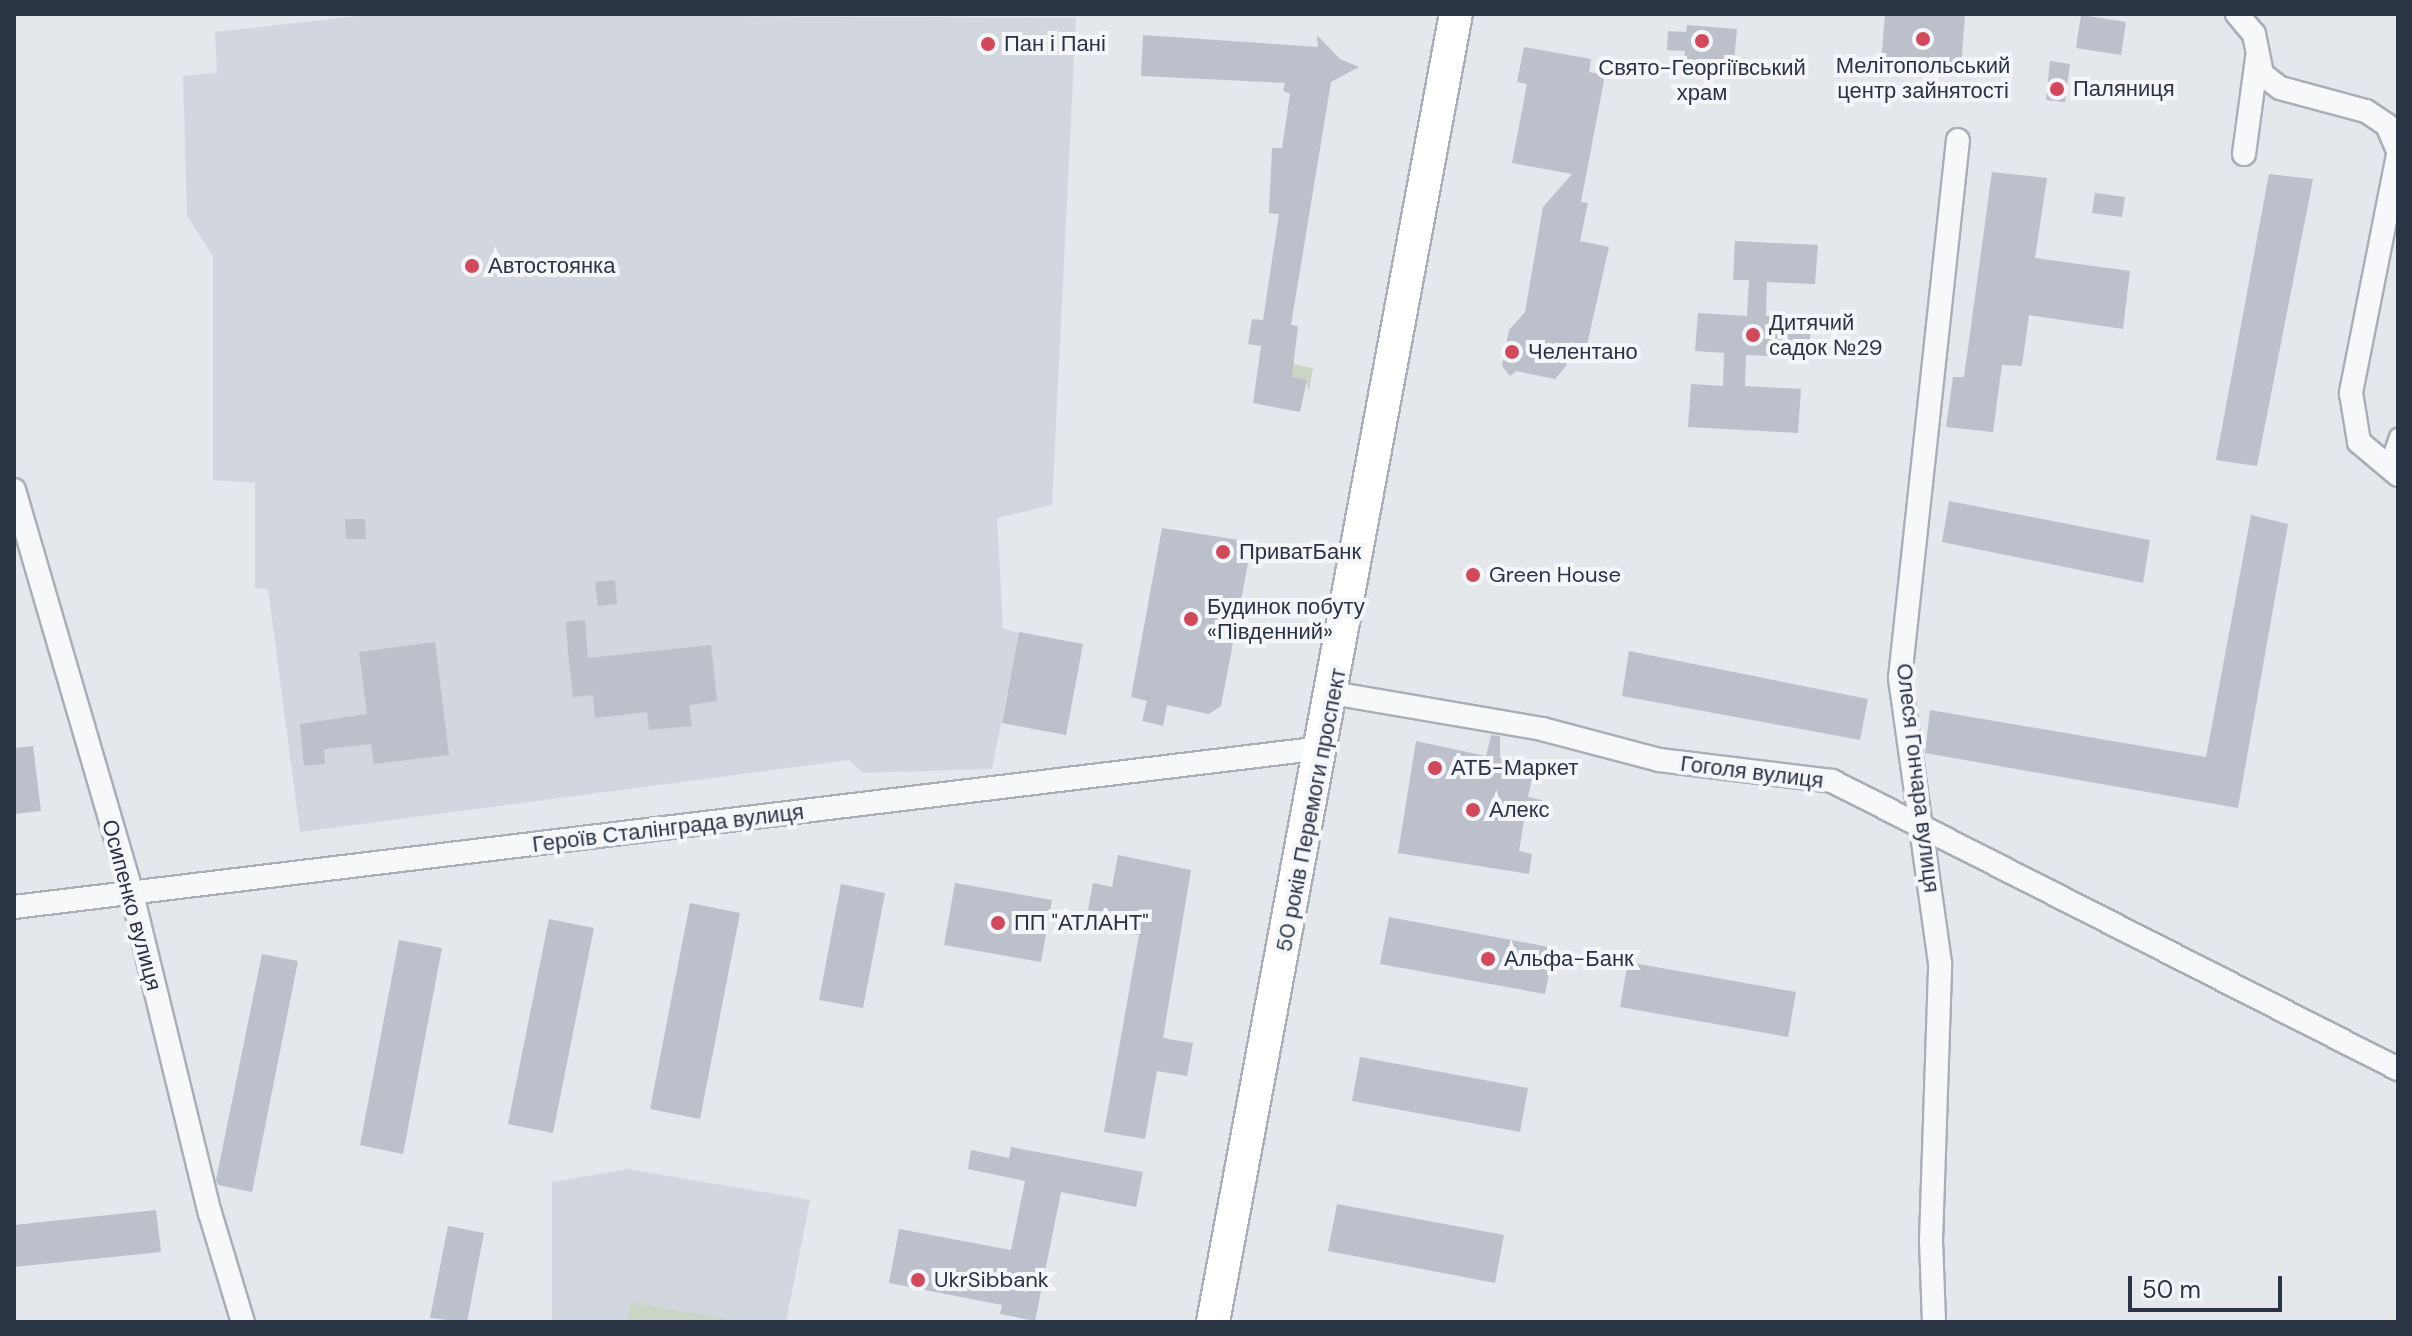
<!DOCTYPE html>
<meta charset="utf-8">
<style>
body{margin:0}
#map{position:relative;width:2412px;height:1336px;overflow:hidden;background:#e4e7ec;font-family:"DM Sans",sans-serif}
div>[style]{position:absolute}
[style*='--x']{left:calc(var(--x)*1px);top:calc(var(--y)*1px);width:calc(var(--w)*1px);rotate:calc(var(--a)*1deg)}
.built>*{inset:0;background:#d2d6de}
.green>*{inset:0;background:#c9d6c5}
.building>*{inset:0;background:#bbc0ca}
.roads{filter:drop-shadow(2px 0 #a9aeb7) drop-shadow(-2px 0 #a9aeb7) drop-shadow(0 2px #a9aeb7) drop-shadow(0 -2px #a9aeb7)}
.pedestrian>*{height:16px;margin:-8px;padding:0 8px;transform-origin:8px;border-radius:8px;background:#f7f8fa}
.minor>*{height:22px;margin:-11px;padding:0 11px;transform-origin:11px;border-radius:11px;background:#f7f8fa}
.secondary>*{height:32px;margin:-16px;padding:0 16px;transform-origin:16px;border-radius:16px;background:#fff}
.dots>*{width:22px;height:22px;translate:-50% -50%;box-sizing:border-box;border:4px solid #f4f6f9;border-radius:50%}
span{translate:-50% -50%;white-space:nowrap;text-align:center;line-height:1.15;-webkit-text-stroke:8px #f4f6f9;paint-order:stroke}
.poi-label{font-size:22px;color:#2b3445}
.left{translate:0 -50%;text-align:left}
.street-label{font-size:22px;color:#2b3445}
.frame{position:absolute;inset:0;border:16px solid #2b3445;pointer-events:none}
.scale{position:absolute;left:2128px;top:1276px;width:154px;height:36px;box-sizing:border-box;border:4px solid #2b3445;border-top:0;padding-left:10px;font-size:24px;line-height:28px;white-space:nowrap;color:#2b3445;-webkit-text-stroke:6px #f4f6f9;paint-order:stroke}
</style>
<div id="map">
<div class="built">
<div style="clip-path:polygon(376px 14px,1076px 18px,1052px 505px,997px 518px,1003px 628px,1019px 633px,992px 769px,863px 773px,849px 760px,300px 832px,268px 589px,255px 588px,255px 483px,213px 480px,213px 256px,187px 216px,183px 76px,217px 73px,215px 32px)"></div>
<div style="clip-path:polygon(628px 1169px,810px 1200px,786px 1322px,552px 1322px,552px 1182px)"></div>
</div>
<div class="green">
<div style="clip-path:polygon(1292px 364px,1313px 368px,1309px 392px,1306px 380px,1290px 377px)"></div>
<div style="clip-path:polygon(631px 1302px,743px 1322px,627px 1322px)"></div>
</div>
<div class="building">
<div style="clip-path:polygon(1885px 14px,1965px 14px,1961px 69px,1881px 64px)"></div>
<div style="clip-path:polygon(2081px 15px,2126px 22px,2121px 55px,2076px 48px)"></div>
<div style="clip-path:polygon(1687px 25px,1737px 29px,1734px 62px,1684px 59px,1685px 51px,1667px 50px,1668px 31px,1686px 32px)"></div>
<div style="clip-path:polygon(1143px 35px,1318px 47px,1317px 35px,1340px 59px,1359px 67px,1331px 82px,1291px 325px,1298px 326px,1292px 377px,1307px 380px,1300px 412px,1253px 403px,1261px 346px,1248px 344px,1252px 319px,1263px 320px,1279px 214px,1269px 213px,1272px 148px,1282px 148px,1290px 94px,1283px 91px,1285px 83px,1141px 76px)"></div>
<div style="clip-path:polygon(1524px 47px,1591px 59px,1589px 72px,1605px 75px,1581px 202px,1588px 203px,1580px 241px,1609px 247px,1587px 345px,1571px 342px,1566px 366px,1555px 379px,1516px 371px,1510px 376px,1502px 366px,1509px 330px,1525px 312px,1543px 207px,1572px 174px,1512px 163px,1527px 84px,1517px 82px)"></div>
<div style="clip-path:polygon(2050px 61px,2070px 64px,2065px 102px,2046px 100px)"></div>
<div style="clip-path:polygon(1992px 172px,2047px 178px,2035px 258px,2130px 271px,2123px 329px,2029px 315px,2022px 366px,2002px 365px,1993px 432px,1946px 427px,1953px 377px,1964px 377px)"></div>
<div style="clip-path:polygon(2269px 174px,2313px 179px,2257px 466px,2216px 460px)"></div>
<div style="clip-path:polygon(2095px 193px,2125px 197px,2122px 217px,2092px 213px)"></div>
<div style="clip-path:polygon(1735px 241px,1818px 245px,1815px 284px,1767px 282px,1766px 316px,1811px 318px,1809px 358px,1746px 355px,1745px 386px,1801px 389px,1798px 433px,1688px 427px,1691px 384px,1723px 386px,1724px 353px,1695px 351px,1698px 313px,1747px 316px,1749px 280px,1733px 280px)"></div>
<div style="clip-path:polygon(1949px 501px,2150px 540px,2143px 583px,1942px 542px)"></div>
<div style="clip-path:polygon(2251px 515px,2288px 524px,2238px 808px,1925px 753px,1930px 710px,2206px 757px)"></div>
<div style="clip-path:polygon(345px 519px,365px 519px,366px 539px,346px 539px)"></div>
<div style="clip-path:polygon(1162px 528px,1252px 542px,1221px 706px,1209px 714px,1167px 705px,1163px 726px,1142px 721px,1147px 701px,1131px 697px)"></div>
<div style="clip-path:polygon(615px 580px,617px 604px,598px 606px,595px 582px)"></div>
<div style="clip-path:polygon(585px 620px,588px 658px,711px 645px,717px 701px,689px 705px,692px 726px,649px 730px,647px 712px,595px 718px,593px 695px,573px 697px,568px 652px,566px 622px)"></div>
<div style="clip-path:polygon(1019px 632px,1083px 644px,1066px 735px,1002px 723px)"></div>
<div style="clip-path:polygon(435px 642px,449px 755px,374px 764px,371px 744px,324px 749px,325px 764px,304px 766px,300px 724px,367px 714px,359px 652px)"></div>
<div style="clip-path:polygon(1629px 651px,1868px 699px,1860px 740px,1622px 696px)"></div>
<div style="clip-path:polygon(1491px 735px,1500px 736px,1500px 758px,1535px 765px,1528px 797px,1542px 800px,1539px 818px,1525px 815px,1519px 851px,1532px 854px,1529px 874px,1398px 853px,1416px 741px,1486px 756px)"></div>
<div style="clip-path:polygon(33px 746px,41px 811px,14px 814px,14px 748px)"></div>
<div style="clip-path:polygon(1118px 855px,1191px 870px,1163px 1038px,1193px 1043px,1187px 1076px,1157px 1071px,1145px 1139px,1104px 1132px,1139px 935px,1095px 927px,1098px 912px,1088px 910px,1093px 883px,1112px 887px)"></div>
<div style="clip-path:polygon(955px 883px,1052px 900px,1041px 962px,944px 945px)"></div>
<div style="clip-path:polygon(841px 884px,885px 893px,863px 1008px,819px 1000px)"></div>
<div style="clip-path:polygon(690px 903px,740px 913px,700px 1119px,650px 1109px)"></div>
<div style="clip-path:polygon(1389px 917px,1554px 948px,1545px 994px,1380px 964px)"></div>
<div style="clip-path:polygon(549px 919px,594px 928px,553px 1133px,508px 1124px)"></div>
<div style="clip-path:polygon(399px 940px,442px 948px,403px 1154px,360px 1145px)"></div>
<div style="clip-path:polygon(262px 954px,298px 961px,252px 1192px,218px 1185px,216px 1180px)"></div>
<div style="clip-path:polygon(1628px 962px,1796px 992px,1788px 1037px,1620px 1007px)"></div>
<div style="clip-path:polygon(1360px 1057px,1528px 1088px,1520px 1132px,1352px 1101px)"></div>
<div style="clip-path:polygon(1011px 1147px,1143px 1172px,1136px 1207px,1061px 1192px,1035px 1321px,1000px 1314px,1002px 1305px,889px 1283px,899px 1229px,1011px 1250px,1025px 1181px,968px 1169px,971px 1150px,1009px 1158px)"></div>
<div style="clip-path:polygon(1337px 1204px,1504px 1235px,1495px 1283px,1328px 1251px)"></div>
<div style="clip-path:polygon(156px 1210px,161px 1252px,14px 1267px,14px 1225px)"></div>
<div style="clip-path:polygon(448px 1226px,484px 1233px,467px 1322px,430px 1318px)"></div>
</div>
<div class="roads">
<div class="pedestrian">
<div style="--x:2387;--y:469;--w:34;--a:-71"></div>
</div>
<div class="minor">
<div style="--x:2237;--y:14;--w:26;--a:50"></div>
<div style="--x:2254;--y:34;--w:41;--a:78.7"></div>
<div style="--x:2262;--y:74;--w:23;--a:38"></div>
<div style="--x:2280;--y:88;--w:89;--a:15"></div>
<div style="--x:2366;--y:111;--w:25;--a:34"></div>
<div style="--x:2387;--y:125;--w:28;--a:67"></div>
<div style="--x:2244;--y:154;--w:97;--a:-82.3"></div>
<div style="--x:2398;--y:155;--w:243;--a:101.2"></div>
<div style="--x:2351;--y:393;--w:50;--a:80.7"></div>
<div style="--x:2359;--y:442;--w:51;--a:40.2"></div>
<div style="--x:14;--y:490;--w:421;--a:73.7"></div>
<div style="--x:132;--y:894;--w:328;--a:76.3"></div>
<div style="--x:210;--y:1213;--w:114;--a:73.2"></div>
<div style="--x:1332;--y:693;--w:213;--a:9.7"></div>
<div style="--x:1542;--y:729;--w:121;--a:14.8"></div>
<div style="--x:1659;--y:760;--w:174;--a:6.9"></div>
<div style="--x:1832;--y:781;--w:635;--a:26.97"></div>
<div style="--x:14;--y:907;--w:1318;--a:-6.93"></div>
<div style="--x:1934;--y:1322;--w:81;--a:-92.1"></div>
<div style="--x:1931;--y:1241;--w:278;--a:-88.1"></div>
<div style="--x:1940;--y:963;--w:288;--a:-98"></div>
<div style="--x:1900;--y:678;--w:541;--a:-83.85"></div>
</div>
<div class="secondary">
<div style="--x:1213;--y:1322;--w:1330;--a:-79.48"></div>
</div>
</div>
<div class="dots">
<div style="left:1923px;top:39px;background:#d1495b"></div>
<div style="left:1702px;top:41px;background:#d1495b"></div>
<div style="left:988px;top:44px;background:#d1495b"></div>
<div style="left:2057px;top:89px;background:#d1495b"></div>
<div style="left:472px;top:266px;background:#d1495b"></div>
<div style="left:1753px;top:335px;background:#d1495b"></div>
<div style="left:1512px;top:352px;background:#d1495b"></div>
<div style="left:1223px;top:552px;background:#d1495b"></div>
<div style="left:1473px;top:575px;background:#d1495b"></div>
<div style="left:1191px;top:619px;background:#d1495b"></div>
<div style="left:1435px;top:768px;background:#d1495b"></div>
<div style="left:1473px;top:810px;background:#d1495b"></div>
<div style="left:998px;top:923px;background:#d1495b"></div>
<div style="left:1488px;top:959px;background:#d1495b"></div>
<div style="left:918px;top:1280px;background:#d1495b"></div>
</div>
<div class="poi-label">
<span class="left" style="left:1004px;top:44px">Пан і Пані</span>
<span style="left:1923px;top:78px">Мелітопольський<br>центр зайнятості</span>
<span style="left:1702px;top:80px">Свято-Георгіївський<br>храм</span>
<span class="left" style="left:2073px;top:89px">Паляниця</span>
<span class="left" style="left:488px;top:266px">Автостоянка</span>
<span class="left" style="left:1769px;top:335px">Дитячий<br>садок №29</span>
<span class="left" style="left:1528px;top:352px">Челентано</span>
<span class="left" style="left:1239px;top:552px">ПриватБанк</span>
<span class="left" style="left:1489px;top:575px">Green House</span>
<span class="left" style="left:1207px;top:619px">Будинок побуту<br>«Південний»</span>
<span class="left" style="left:1451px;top:768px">АТБ-Маркет</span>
<span class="left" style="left:1489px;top:810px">Алекс</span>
<span class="left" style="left:1014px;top:923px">ПП "АТЛАНТ"</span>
<span class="left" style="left:1504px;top:959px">Альфа-Банк</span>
<span class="left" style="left:934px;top:1280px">UkrSibbank</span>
</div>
<div class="street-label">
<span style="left:1752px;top:772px;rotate:7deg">Гоголя вулиця</span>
<span style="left:1918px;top:778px;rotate:83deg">Олеся Гончара вулиця</span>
<span style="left:1311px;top:810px;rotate:-79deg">50 років Перемоги проспект</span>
<span style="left:668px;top:828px;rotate:-7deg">Героїв Сталінграда вулиця</span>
<span style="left:132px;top:905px;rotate:75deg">Осипенко вулиця</span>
</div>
<div class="frame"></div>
<div class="scale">50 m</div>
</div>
